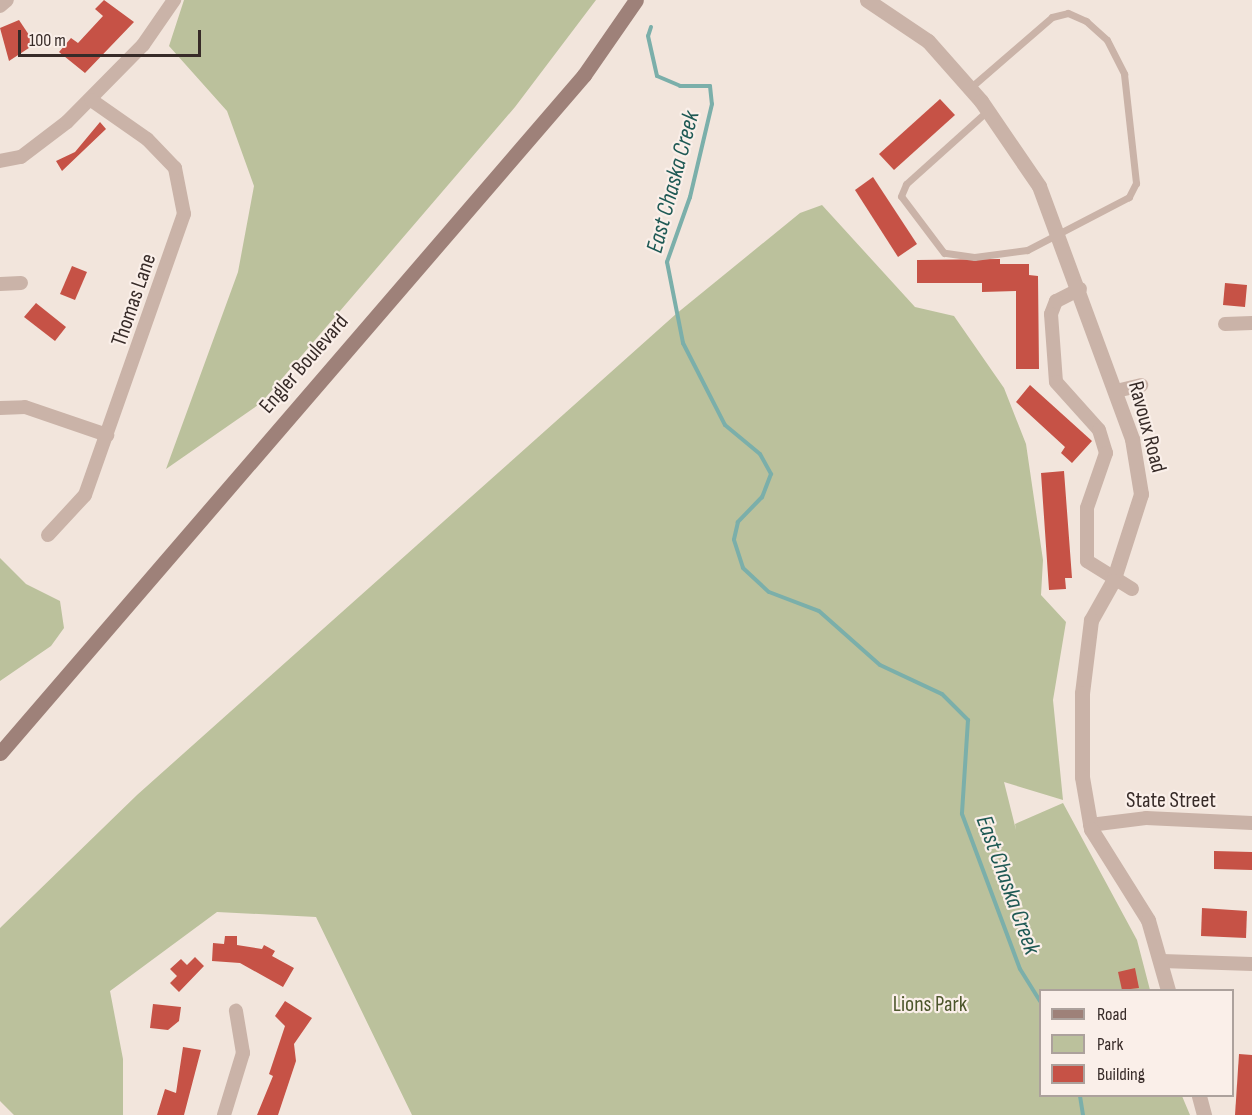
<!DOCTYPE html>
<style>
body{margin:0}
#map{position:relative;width:1252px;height:1115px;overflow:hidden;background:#f2e5dc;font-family:"Sofia Sans Condensed",sans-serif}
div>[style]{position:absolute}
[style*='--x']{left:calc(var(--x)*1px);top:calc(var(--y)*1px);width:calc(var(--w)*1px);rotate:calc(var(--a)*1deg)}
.green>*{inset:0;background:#bbc19c}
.stream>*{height:4px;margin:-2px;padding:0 2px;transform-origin:2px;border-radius:2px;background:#7bafaa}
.building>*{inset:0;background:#c65246}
.service>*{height:7px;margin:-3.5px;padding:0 3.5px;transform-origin:3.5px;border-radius:3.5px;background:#cab3a8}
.minor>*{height:14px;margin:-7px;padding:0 7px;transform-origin:7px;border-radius:7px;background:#cab3a8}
.tertiary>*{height:15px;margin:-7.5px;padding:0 7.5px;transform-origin:7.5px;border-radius:7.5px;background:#cab3a8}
.secondary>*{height:15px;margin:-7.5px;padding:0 7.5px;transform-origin:7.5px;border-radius:7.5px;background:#9e8179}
span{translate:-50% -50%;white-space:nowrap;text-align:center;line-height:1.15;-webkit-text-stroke:4.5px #faefe9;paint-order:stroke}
.street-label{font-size:22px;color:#372b28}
.park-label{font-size:22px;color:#4d562c}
.water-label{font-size:24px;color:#1e5954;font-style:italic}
.legend{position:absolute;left:1039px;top:989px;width:195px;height:108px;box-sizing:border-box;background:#faefe9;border:2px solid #aca19c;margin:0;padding:8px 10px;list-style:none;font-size:18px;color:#372b28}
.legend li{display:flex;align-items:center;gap:12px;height:30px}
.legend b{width:30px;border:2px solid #aca19c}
.scale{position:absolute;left:18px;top:30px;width:183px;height:27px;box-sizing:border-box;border:3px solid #372b28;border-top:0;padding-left:8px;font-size:18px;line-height:21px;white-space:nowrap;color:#372b28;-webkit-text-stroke:4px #faefe9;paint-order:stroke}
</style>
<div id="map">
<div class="green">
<div style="clip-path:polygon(184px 0,596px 0,515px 107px,261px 403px,166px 469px,238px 272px,254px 186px,227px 111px,169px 46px)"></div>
<div style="clip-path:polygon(822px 205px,915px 307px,954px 316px,1004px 388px,1026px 444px,1043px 560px,1041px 595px,1066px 622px,1053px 700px,1063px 800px,1004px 782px,1016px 830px,1015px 824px,1063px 803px,1137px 940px,1150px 990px,1040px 990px,1040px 1096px,1182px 1096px,1190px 1115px,412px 1115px,316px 917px,217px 912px,110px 991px,123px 1059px,123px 1115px,14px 1115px,0 1101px,0 928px,137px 795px,676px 314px,800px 213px)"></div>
<div style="clip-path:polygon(0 558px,26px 584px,60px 601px,64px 628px,51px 646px,0 681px)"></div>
</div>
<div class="stream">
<div style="--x:651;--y:27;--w:9;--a:108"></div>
<div style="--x:648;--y:36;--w:41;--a:77.3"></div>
<div style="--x:657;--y:76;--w:25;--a:23"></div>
<div style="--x:680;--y:86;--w:30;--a:0"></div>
<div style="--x:710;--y:86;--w:18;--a:84"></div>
<div style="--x:712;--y:104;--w:96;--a:103.3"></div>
<div style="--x:690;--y:197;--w:69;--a:109.5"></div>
<div style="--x:667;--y:262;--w:83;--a:78.8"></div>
<div style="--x:683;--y:343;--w:92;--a:62.9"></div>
<div style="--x:725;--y:425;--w:45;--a:39.6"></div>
<div style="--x:760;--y:454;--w:23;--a:61"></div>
<div style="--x:771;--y:474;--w:25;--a:111"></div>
<div style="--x:762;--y:497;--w:35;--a:134"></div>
<div style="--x:738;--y:522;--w:18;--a:103"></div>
<div style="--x:734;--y:540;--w:29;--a:72"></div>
<div style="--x:743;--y:568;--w:35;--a:43"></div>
<div style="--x:769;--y:592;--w:53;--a:20.8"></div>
<div style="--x:819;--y:611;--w:81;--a:41.5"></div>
<div style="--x:880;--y:665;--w:68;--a:25.1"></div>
<div style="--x:942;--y:694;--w:37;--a:45"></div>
<div style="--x:968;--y:720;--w:94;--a:93.7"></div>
<div style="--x:962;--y:814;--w:165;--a:69.5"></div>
<div style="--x:1020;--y:969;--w:38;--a:58"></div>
<div style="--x:1080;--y:1096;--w:19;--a:81"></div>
</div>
<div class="building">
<div style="clip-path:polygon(104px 0,134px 22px,85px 73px,59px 52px,71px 38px,78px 43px,103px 16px,95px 9px)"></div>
<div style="clip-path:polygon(19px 20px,35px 44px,9px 61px,0 28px)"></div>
<div style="clip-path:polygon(940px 99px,955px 115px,894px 170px,879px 154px)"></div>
<div style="clip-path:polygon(100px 122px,106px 129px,62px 171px,56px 161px,75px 152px)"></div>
<div style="clip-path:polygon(873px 177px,917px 244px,898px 257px,855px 190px)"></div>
<div style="clip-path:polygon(1000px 259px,1000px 264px,1029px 264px,1029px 275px,1038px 276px,1039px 369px,1016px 369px,1016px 291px,982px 292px,982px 283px,917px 283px,917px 260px)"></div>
<div style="clip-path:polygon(72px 266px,87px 272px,75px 300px,60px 294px)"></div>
<div style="clip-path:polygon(1225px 283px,1247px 285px,1245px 307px,1223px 305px)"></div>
<div style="clip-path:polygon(36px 303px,66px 327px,55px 341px,24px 317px)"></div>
<div style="clip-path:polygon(1030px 385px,1092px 441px,1072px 463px,1061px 453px,1065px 447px,1016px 402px)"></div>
<div style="clip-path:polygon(1064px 471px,1072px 578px,1065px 578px,1066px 589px,1049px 590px,1041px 473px)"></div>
<div style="clip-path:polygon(1214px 851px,1252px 852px,1252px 870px,1214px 869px)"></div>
<div style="clip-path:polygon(1202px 908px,1247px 911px,1246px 938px,1201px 936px)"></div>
<div style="clip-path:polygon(225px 936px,237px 936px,237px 945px,262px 949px,264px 945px,275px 951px,272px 956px,294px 968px,283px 987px,240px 963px,212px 961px,213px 943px,224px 944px)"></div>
<div style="clip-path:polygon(195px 957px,204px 966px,179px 992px,170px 983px,177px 976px,170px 969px,181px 959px,187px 965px)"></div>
<div style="clip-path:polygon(1135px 968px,1139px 988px,1122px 990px,1118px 972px)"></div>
<div style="clip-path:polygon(285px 1001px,312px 1018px,294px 1044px,296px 1061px,278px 1115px,257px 1115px,273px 1076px,269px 1074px,285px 1026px,275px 1016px)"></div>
<div style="clip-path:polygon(153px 1004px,181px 1007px,179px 1021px,168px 1030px,150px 1028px)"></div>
<div style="clip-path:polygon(183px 1047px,201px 1050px,184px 1115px,157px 1115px,165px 1089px,176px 1093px)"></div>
<div style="clip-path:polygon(1239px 1054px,1252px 1055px,1252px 1115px,1235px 1115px)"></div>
</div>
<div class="service">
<div style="--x:970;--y:88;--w:108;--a:-40.9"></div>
<div style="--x:1052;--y:17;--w:16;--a:-14"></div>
<div style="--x:1068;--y:13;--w:20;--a:24"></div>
<div style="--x:1086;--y:21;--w:28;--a:42"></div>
<div style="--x:1107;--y:40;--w:38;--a:63"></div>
<div style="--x:1124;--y:74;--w:110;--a:83.7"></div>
<div style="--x:1136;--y:183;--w:16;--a:117"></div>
<div style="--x:1129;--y:197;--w:115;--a:152.5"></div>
<div style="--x:1027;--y:250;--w:53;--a:172.5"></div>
<div style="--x:974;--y:257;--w:30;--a:-172"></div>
<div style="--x:944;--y:253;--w:71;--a:-127"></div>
<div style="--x:901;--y:196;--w:13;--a:-67"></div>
<div style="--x:906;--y:184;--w:109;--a:-42"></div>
</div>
<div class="minor">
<div style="--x:0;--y:6;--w:9;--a:-41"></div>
<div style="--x:0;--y:161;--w:21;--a:-11"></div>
<div style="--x:21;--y:157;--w:58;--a:-37.3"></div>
<div style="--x:67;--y:122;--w:108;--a:-45.4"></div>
<div style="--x:143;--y:45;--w:55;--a:-55.4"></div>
<div style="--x:0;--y:284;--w:21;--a:-3"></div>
<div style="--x:1080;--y:289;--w:27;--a:153"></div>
<div style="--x:1056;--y:301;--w:14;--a:111"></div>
<div style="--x:1051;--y:314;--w:68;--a:85.8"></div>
<div style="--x:1056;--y:382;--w:64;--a:48.1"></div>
<div style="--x:1099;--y:430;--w:24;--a:73"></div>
<div style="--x:1106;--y:453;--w:58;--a:109.1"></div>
<div style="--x:1087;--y:508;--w:53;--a:90"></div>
<div style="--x:1087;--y:561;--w:53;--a:31.9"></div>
<div style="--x:1225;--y:324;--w:27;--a:-2"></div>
<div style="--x:1116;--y:391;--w:26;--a:-13"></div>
<div style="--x:0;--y:408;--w:25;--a:-2"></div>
<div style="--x:25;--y:407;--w:87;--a:18.9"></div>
<div style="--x:48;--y:535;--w:54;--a:-47.2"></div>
<div style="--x:85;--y:495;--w:298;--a:-70.6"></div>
<div style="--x:184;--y:214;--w:47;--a:-101.1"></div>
<div style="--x:175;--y:168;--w:40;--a:-134"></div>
<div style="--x:147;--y:139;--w:68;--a:-145.1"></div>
<div style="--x:1090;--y:825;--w:56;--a:-7.1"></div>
<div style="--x:1146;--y:818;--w:106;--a:2.7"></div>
<div style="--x:1162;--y:961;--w:90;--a:1.9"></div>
<div style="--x:224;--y:1115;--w:65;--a:-73"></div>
<div style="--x:243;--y:1053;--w:43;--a:-99.5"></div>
</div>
<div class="tertiary">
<div style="--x:867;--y:0;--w:73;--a:33.9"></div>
<div style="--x:928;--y:41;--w:80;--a:48.5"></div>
<div style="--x:981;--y:101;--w:103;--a:55.7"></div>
<div style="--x:1039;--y:186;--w:270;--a:69.8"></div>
<div style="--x:1132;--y:439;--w:56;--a:80.7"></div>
<div style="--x:1141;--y:494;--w:91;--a:107.8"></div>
<div style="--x:1113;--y:581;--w:45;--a:119.4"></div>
<div style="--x:1091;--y:620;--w:74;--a:97"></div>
<div style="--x:1082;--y:693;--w:84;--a:90"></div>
<div style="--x:1082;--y:777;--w:53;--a:80.2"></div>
<div style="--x:1091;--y:829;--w:107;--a:57.9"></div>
<div style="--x:1148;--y:920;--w:73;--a:74.1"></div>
<div style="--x:1199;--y:1096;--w:20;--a:75"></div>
</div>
<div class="secondary">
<div style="--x:0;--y:753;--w:895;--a:-49.26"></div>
<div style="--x:584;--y:75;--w:91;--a:-55.3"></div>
</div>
<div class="street-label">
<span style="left:134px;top:300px;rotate:-71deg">Thomas Lane</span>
<span style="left:304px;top:364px;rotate:-49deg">Engler Boulevard</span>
<span style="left:1147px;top:427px;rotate:75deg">Ravoux Road</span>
<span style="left:1171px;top:801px">State Street</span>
</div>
<div class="park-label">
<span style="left:930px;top:1005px">Lions Park</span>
</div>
<div class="water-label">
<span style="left:673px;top:182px;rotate:-75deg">East Chaska Creek</span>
<span style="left:1008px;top:885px;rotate:70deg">East Chaska Creek</span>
</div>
<ul class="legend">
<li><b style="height:8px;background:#9e8179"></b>Road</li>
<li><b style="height:16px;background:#bbc19c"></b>Park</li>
<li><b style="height:16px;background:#c65246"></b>Building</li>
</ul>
<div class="scale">100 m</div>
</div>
